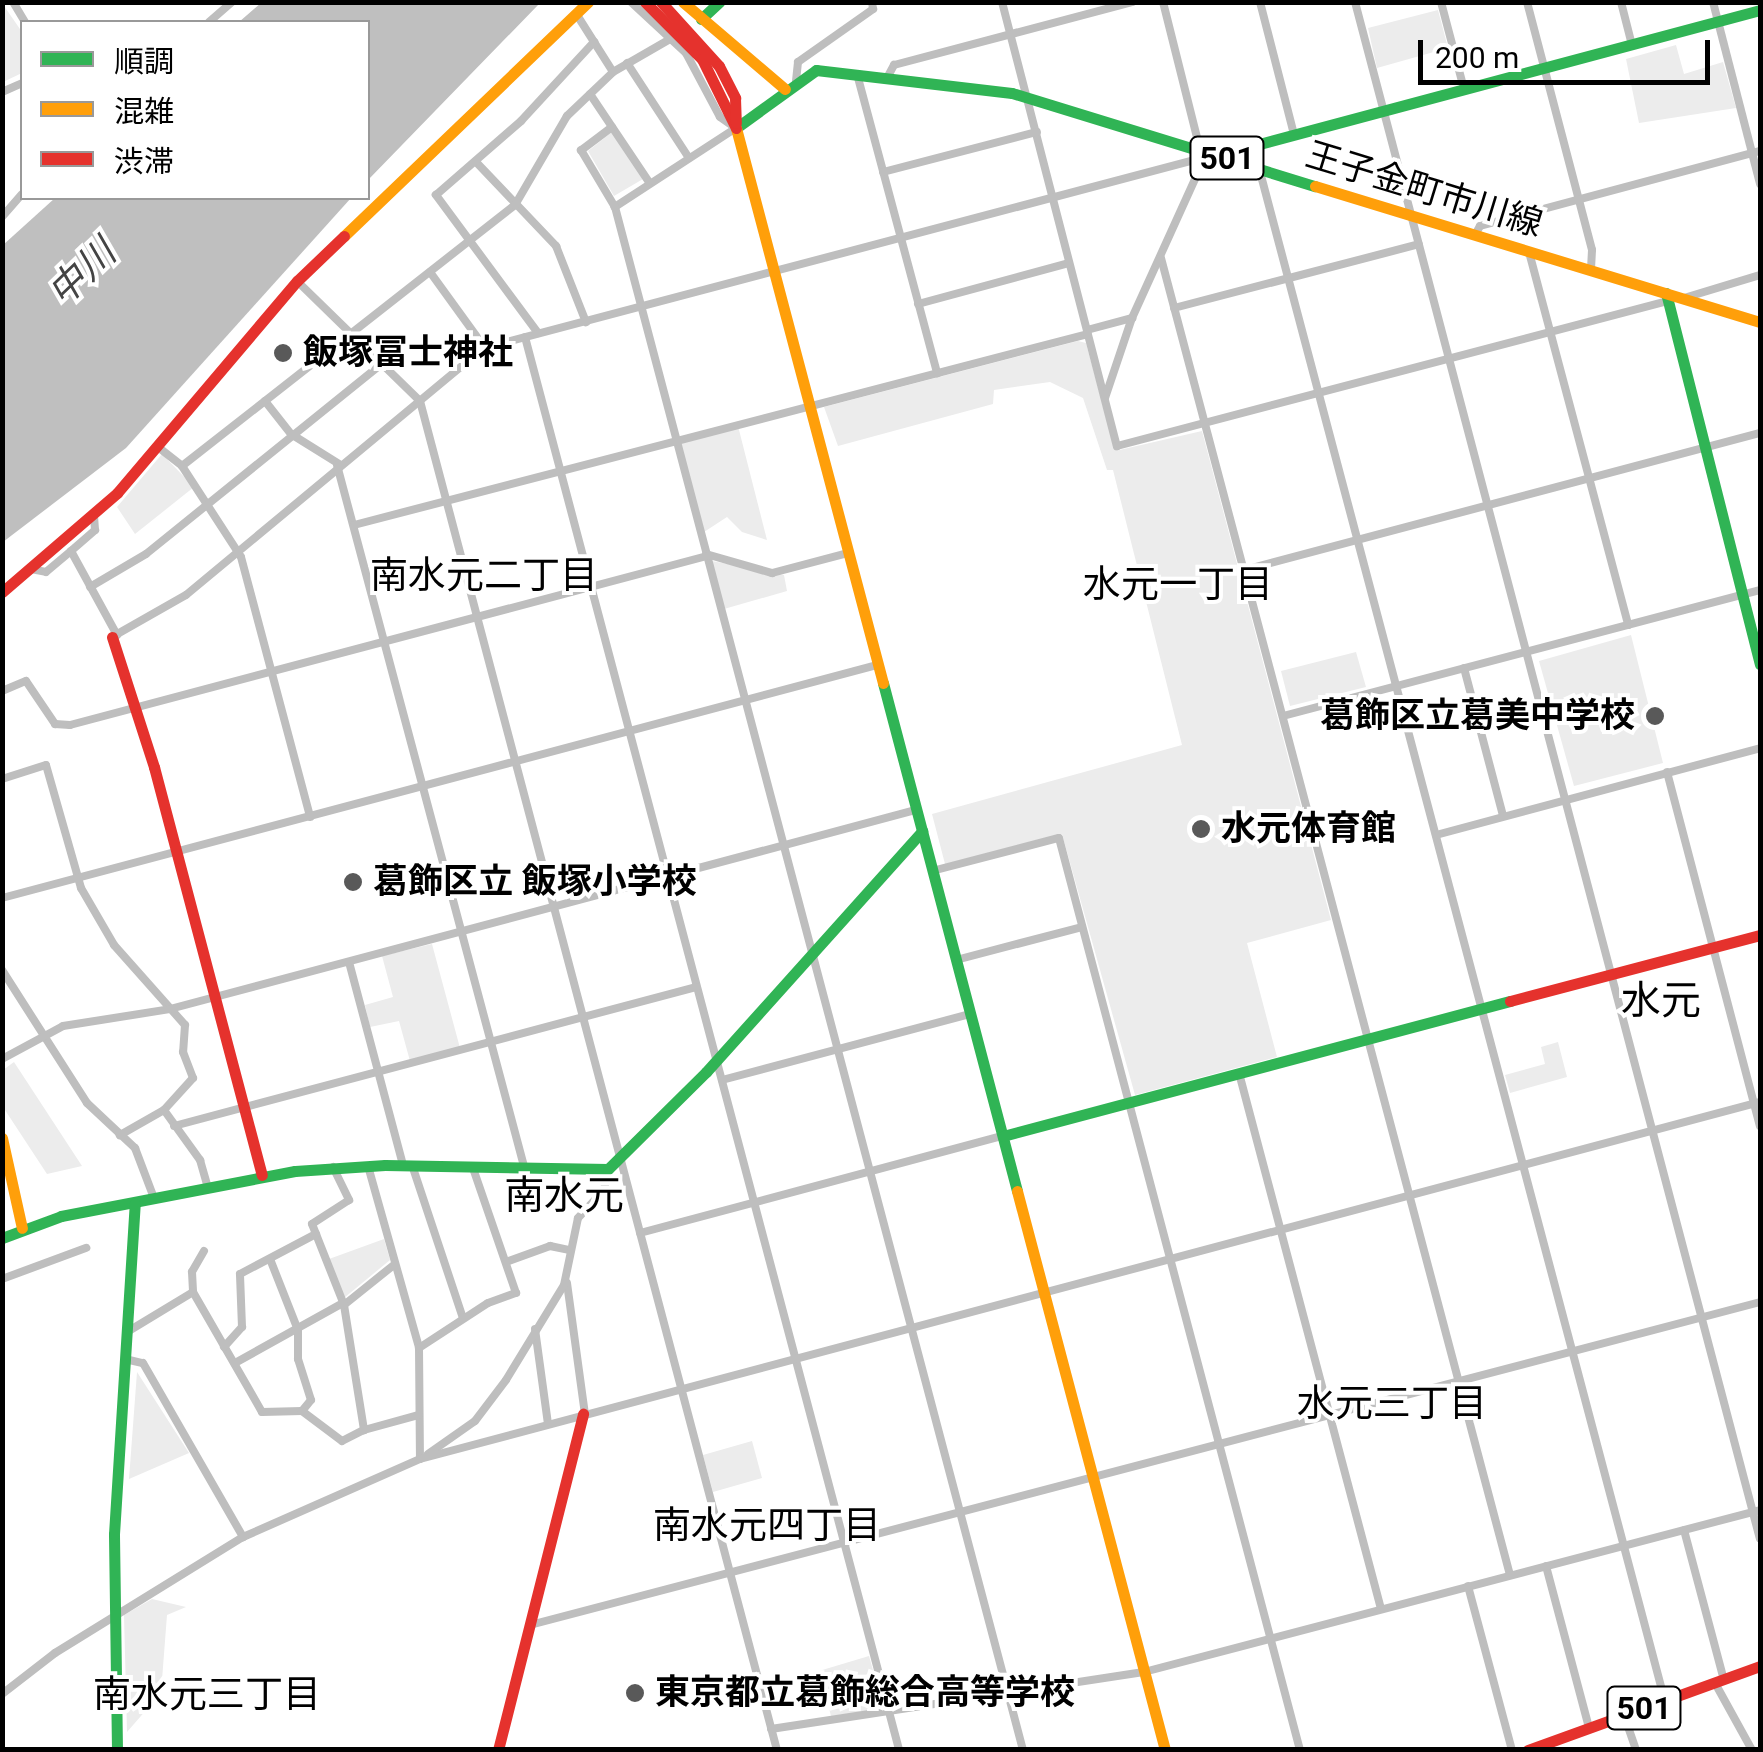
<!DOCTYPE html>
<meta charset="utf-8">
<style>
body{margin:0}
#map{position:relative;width:1763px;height:1752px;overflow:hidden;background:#fff;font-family:Roboto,"Noto Sans JP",sans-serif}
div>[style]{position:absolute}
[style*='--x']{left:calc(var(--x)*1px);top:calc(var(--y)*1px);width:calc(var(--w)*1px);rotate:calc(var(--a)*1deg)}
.green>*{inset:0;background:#ececec}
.water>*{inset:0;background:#bfbfbf}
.street>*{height:8px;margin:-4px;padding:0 4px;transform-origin:4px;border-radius:4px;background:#bebebe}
.fast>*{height:11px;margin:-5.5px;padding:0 5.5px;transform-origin:5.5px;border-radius:5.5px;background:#30b455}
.slow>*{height:11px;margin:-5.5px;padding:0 5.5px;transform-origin:5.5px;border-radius:5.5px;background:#ff9f0a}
.jam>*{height:11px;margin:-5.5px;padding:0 5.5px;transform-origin:5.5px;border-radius:5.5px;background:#e5322d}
.dots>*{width:28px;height:28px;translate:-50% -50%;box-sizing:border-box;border:5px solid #fff;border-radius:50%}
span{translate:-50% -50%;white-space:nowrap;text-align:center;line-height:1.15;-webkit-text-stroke:8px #fff;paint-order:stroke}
.shield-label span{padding:2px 8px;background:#fff;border:2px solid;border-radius:8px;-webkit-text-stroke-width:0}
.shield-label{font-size:32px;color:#000;font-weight:700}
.street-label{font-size:35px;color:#000}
.poi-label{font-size:35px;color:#000;font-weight:700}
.left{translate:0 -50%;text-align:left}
.right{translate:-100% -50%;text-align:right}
.water-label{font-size:38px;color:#444;font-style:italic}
.neighbourhood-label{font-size:38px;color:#000}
.quarter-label{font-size:40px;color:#000}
.frame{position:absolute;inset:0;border:5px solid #000;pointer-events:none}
.legend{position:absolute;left:20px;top:20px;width:350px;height:180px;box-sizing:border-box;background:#fff;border:2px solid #999;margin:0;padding:12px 18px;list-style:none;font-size:30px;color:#000}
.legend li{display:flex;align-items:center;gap:20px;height:50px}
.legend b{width:50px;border:2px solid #999}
.scale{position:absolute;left:1418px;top:40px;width:292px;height:45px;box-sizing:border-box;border:5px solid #000;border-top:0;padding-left:12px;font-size:30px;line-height:35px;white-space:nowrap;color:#000;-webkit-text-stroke:8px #fff;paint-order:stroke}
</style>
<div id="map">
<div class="green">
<div style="clip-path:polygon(2px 3px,22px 32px,22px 73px,3px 82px)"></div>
<div style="clip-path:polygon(1438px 10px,1448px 48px,1377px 68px,1368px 28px)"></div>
<div style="clip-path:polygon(1676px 45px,1684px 74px,1723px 62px,1736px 108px,1639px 123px,1626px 59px)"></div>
<div style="clip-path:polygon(612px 132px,643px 179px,614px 196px,588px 151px)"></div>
<div style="clip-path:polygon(1078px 341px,1086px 343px,1115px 451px,1202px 431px,1331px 920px,1247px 943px,1277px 1057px,1135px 1095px,1062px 834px,945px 864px,932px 814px,1182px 745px,1113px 470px,1107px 470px,1083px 398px,1050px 382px,994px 390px,993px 404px,838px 446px,824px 407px)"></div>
<div style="clip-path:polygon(738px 426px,767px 540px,742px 532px,727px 517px,704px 532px,680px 440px)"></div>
<div style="clip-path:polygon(162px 454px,194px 487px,135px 534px,117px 507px)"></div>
<div style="clip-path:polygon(712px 561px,784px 575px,787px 591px,724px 609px)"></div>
<div style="clip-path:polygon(1631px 635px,1663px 763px,1574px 786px,1539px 661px)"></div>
<div style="clip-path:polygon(1356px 652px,1366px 687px,1290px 706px,1281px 671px)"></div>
<div style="clip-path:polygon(432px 944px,460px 1048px,410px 1061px,399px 1021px,370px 1027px,365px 1005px,393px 997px,382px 956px)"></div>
<div style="clip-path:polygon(1558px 1042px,1567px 1077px,1510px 1093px,1505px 1075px,1545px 1064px,1541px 1047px)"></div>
<div style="clip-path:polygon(14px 1062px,82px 1166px,47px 1174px,3px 1107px,3px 1070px)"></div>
<div style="clip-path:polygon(384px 1239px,390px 1260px,344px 1298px,329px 1259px)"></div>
<div style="clip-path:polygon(137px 1372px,189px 1453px,129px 1479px)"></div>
<div style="clip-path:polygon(752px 1441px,762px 1478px,713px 1492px,703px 1455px)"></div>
<div style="clip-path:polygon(152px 1599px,186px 1607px,167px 1615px,161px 1693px,127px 1732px,124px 1615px)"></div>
<div style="clip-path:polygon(869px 1656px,884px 1709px,831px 1716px,819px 1671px)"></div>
</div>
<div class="water">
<div style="clip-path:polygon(261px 3px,261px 2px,540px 3px,368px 180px,368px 22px,239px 22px)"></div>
<div style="clip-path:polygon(55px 198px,351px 198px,126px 448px,3px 542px,3px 245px)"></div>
</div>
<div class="street">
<div style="--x:13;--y:2;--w:23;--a:59"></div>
<div style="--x:631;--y:2;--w:75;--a:42.8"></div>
<div style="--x:686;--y:53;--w:72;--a:62"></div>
<div style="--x:720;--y:117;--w:19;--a:35"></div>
<div style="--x:736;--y:128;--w:145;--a:146.9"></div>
<div style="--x:615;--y:207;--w:1596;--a:75.19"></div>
<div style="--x:1002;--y:2;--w:459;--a:75.5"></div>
<div style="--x:1117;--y:446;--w:566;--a:-14.75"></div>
<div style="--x:1163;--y:2;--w:152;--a:75.9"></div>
<div style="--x:1260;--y:2;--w:136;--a:75.6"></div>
<div style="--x:1355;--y:2;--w:1589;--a:75.24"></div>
<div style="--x:1441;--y:2;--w:90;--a:75.2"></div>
<div style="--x:1527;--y:2;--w:256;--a:75.3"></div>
<div style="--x:1592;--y:250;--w:20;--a:93"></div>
<div style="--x:1621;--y:2;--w:44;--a:75.7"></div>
<div style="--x:1713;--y:2;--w:188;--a:75.5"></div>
<div style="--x:577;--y:15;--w:67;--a:57.7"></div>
<div style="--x:209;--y:22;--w:30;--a:-41"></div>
<div style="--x:627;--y:63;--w:113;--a:56.9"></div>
<div style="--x:857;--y:74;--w:310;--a:75"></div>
<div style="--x:887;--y:78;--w:15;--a:-62"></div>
<div style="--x:894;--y:65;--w:246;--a:-14.8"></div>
<div style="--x:796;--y:81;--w:19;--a:-84"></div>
<div style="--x:798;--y:62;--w:92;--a:-35.2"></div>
<div style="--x:873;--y:9;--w:7;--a:-98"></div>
<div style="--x:2;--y:92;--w:22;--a:-24"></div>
<div style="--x:590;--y:94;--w:106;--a:56.2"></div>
<div style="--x:612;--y:127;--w:39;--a:143"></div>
<div style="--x:581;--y:150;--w:66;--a:59.2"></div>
<div style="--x:477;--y:163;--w:115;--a:46.4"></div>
<div style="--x:556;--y:246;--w:82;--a:68.5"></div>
<div style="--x:1259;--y:168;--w:1586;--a:75.17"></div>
<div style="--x:883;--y:172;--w:159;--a:-14.6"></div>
<div style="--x:2;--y:217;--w:30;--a:-49"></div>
<div style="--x:1475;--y:235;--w:10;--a:-61"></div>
<div style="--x:1480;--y:226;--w:290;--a:-15"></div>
<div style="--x:1529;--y:252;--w:386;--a:75.1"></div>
<div style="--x:1161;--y:258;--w:1362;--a:75.16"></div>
<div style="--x:430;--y:272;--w:94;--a:54.1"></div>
<div style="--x:297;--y:281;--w:172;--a:44.3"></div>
<div style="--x:420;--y:401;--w:1395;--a:75.18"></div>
<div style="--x:1684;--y:298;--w:79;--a:-16.8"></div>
<div style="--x:918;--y:304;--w:156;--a:-15.2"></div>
<div style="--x:1174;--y:308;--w:253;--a:-14.6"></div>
<div style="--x:1087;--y:330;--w:47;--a:-14.9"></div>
<div style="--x:538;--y:333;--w:172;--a:-126.5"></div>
<div style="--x:436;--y:195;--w:113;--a:-41"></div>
<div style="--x:521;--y:121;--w:108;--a:-47.3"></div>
<div style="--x:525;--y:337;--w:1462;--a:75.17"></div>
<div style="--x:1105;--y:398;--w:84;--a:-71.4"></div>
<div style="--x:1132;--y:318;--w:181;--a:-65.6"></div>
<div style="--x:265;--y:401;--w:42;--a:51.8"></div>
<div style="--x:291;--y:434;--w:57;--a:32"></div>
<div style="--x:158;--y:447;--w:31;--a:38"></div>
<div style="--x:182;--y:466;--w:108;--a:57"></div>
<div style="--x:241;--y:557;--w:269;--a:75.1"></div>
<div style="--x:337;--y:465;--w:730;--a:75.07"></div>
<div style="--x:182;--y:466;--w:423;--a:-38.1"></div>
<div style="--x:515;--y:205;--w:103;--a:-59.7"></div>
<div style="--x:567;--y:116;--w:64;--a:-43.7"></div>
<div style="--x:613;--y:72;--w:68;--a:-30"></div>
<div style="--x:354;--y:525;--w:758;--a:-14.59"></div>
<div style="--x:71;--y:551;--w:96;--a:61.3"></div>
<div style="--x:706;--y:554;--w:69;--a:16.1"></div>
<div style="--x:772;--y:573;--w:79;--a:-14.7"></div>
<div style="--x:31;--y:569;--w:15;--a:11"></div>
<div style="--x:46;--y:572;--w:33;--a:-40"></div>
<div style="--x:71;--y:551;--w:32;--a:-41"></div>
<div style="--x:95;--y:530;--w:14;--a:-94"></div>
<div style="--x:1244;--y:570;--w:534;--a:-14.87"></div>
<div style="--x:90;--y:587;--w:65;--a:-30.5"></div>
<div style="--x:146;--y:554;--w:304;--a:-38.9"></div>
<div style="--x:112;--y:637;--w:85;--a:-29.6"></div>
<div style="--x:186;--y:595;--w:387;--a:-39.7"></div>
<div style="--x:484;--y:348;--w:747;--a:-14.82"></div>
<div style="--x:1464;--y:668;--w:153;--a:75.2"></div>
<div style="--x:2;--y:691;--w:26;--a:-23"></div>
<div style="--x:26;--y:681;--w:52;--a:56"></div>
<div style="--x:55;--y:724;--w:15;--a:4"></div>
<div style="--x:70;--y:725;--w:659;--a:-14.86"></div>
<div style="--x:1283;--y:716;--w:493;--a:-14.8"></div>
<div style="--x:1667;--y:772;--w:366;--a:75.3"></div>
<div style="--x:2;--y:779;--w:46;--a:-17.7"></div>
<div style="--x:46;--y:765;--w:128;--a:74.1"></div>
<div style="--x:81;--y:888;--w:66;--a:59.9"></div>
<div style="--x:114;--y:945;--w:107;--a:48.4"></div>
<div style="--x:185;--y:1025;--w:27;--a:94"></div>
<div style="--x:183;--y:1052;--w:28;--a:69"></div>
<div style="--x:193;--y:1078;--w:43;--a:132.2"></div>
<div style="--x:164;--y:1110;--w:51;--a:150.4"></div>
<div style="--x:1436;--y:835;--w:335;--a:-15"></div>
<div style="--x:932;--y:871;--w:131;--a:-14.6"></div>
<div style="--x:1059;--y:838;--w:943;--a:75.2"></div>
<div style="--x:2;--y:898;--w:905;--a:-14.91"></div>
<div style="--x:956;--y:960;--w:130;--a:-14.7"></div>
<div style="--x:349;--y:962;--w:210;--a:75.1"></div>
<div style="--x:2;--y:970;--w:158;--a:57.4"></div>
<div style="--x:87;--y:1103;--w:66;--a:43.2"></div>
<div style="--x:135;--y:1148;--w:53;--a:69.2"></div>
<div style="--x:2;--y:1059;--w:69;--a:-28.4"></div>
<div style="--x:63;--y:1026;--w:108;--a:-9"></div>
<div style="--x:170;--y:1009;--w:772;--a:-14.94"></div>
<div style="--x:1239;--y:1073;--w:554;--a:75.16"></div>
<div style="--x:722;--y:1080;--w:257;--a:-14.9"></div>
<div style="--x:164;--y:1110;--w:62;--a:54.2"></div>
<div style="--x:200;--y:1160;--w:29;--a:74"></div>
<div style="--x:174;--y:1126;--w:540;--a:-14.91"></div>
<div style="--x:412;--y:1165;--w:161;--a:71.6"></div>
<div style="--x:368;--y:1166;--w:189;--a:74.3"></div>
<div style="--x:419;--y:1348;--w:111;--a:89.5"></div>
<div style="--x:333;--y:1167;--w:37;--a:64"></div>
<div style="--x:349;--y:1200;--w:44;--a:147"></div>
<div style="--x:312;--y:1224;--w:87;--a:68.4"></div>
<div style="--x:344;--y:1305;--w:127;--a:80.9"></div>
<div style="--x:364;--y:1430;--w:57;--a:-15.3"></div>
<div style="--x:640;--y:1233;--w:376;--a:-15"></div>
<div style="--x:204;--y:1251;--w:24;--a:120"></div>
<div style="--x:192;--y:1272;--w:20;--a:87"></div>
<div style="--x:193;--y:1292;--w:138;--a:60.1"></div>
<div style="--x:262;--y:1412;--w:40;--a:-1.4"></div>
<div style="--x:270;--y:1259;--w:76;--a:68.5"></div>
<div style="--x:298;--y:1330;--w:29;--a:90"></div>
<div style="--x:298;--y:1359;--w:43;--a:72.4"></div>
<div style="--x:311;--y:1400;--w:14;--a:129"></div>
<div style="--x:302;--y:1411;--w:50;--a:36.9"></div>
<div style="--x:342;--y:1441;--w:25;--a:-27"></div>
<div style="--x:506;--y:1262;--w:47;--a:-20"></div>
<div style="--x:550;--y:1246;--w:19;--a:12"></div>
<div style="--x:2;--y:1279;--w:90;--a:-20.3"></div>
<div style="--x:567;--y:1283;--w:132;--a:82.2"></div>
<div style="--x:344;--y:1305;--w:65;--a:-38.8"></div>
<div style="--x:535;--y:1329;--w:96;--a:82.2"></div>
<div style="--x:127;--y:1332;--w:77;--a:-31.2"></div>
<div style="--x:224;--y:1347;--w:27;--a:-48"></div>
<div style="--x:242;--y:1327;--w:53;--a:-92.2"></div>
<div style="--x:240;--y:1274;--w:86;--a:-27.8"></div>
<div style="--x:419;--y:1348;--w:82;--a:-33.1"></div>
<div style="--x:488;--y:1303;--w:30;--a:-20"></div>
<div style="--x:516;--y:1293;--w:132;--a:-109"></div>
<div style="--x:125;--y:1359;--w:18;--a:13"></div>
<div style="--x:143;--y:1363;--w:201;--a:60.1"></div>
<div style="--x:235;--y:1363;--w:124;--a:-29.1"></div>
<div style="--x:428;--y:1454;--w:57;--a:-35.1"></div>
<div style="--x:475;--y:1421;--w:51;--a:-52.9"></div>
<div style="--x:506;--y:1380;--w:111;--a:-58.6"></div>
<div style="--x:564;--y:1285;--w:68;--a:-78.2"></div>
<div style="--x:578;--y:1218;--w:38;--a:-47"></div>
<div style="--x:604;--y:1190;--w:21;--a:-79"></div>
<div style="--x:1684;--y:1530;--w:155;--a:75.1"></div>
<div style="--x:1546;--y:1566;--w:168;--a:75.1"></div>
<div style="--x:1468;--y:1586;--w:170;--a:75"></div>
<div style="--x:530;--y:1625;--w:1272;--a:-14.71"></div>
<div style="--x:1715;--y:1683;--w:77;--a:61.1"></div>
<div style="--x:2;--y:1694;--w:67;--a:-37.7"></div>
<div style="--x:55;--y:1653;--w:221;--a:-31.7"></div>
<div style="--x:243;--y:1537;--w:193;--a:-23.8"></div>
<div style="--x:420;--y:1459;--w:1387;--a:-14.92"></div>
<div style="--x:1624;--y:1715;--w:37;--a:71"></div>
<div style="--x:771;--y:1729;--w:377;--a:-8.7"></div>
<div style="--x:1144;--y:1672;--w:637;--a:-14.73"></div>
</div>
<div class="fast">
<div style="--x:701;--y:19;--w:25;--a:-43"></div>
<div style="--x:736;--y:128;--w:99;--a:-35.9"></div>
<div style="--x:816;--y:70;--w:197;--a:6.7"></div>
<div style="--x:1012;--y:93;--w:317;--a:17.1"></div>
<div style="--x:1229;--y:158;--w:22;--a:-30"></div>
<div style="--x:1248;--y:147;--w:530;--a:-14.98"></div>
<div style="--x:1666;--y:293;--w:383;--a:75.8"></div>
<div style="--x:883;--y:683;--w:525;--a:75.22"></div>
<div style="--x:1003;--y:1136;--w:525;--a:-14.91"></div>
<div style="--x:2;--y:1238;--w:63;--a:-20.4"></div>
<div style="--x:61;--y:1216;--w:238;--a:-10.9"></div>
<div style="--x:295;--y:1171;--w:90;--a:-3.8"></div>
<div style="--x:385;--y:1165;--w:223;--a:1"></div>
<div style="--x:608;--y:1169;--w:138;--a:-44.7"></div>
<div style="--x:706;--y:1072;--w:324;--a:-48.1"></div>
<div style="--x:117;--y:1750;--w:216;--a:-90.8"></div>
<div style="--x:114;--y:1534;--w:331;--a:-86.4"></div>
</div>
<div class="slow">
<div style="--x:683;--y:2;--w:134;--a:40.5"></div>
<div style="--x:736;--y:128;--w:574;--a:75.17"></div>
<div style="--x:1315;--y:186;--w:465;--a:17"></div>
<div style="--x:344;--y:236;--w:338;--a:-43.8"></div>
<div style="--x:2;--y:1138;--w:92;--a:77.5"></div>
<div style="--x:1017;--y:1191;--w:578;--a:75.17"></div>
</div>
<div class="jam">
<div style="--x:645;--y:2;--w:81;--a:45"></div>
<div style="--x:702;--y:59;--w:77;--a:63.8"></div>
<div style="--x:661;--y:2;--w:86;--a:47.8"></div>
<div style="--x:719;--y:66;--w:36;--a:63"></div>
<div style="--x:735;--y:98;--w:25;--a:88"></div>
<div style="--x:2;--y:592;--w:152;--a:-40.7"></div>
<div style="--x:117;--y:493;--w:278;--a:-49.7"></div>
<div style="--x:297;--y:281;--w:65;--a:-43.8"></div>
<div style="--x:112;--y:637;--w:137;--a:72.1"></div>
<div style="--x:154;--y:767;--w:422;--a:75.2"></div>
<div style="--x:1510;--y:1001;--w:259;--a:-14.8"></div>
<div style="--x:498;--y:1750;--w:347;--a:-75.8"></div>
<div style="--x:1528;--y:1750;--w:247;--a:-19.9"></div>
</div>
<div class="dots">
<div style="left:283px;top:353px;background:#595959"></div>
<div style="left:1655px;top:716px;background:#595959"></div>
<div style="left:1201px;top:829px;background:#595959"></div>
<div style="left:353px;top:882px;background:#595959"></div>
<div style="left:635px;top:1693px;background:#595959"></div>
</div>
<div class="shield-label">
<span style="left:1227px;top:158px">501</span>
<span style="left:1644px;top:1708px">501</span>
</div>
<div class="street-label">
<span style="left:1424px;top:190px;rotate:17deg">王子金町市川線</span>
</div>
<div class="poi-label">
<span class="left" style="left:303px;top:353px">飯塚冨士神社</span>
<span class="right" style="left:1635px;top:716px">葛飾区立葛美中学校</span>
<span class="left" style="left:1221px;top:829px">水元体育館</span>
<span class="left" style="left:373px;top:882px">葛飾区立 飯塚小学校</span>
<span class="left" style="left:655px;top:1693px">東京都立葛飾総合高等学校</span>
</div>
<div class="water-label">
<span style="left:82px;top:273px;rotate:-44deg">中川</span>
</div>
<div class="neighbourhood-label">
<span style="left:484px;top:576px">南水元二丁目</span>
<span style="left:1178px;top:585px">水元一丁目</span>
<span style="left:1392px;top:1404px">水元三丁目</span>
<span style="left:767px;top:1526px">南水元四丁目</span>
<span style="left:207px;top:1695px">南水元三丁目</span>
</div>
<div class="quarter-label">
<span style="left:1661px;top:1001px">水元</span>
<span style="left:564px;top:1196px">南水元</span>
</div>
<div class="frame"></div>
<ul class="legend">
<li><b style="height:12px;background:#30b455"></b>順調</li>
<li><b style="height:12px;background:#ff9f0a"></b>混雑</li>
<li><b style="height:12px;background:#e5322d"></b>渋滞</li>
</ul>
<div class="scale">200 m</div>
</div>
